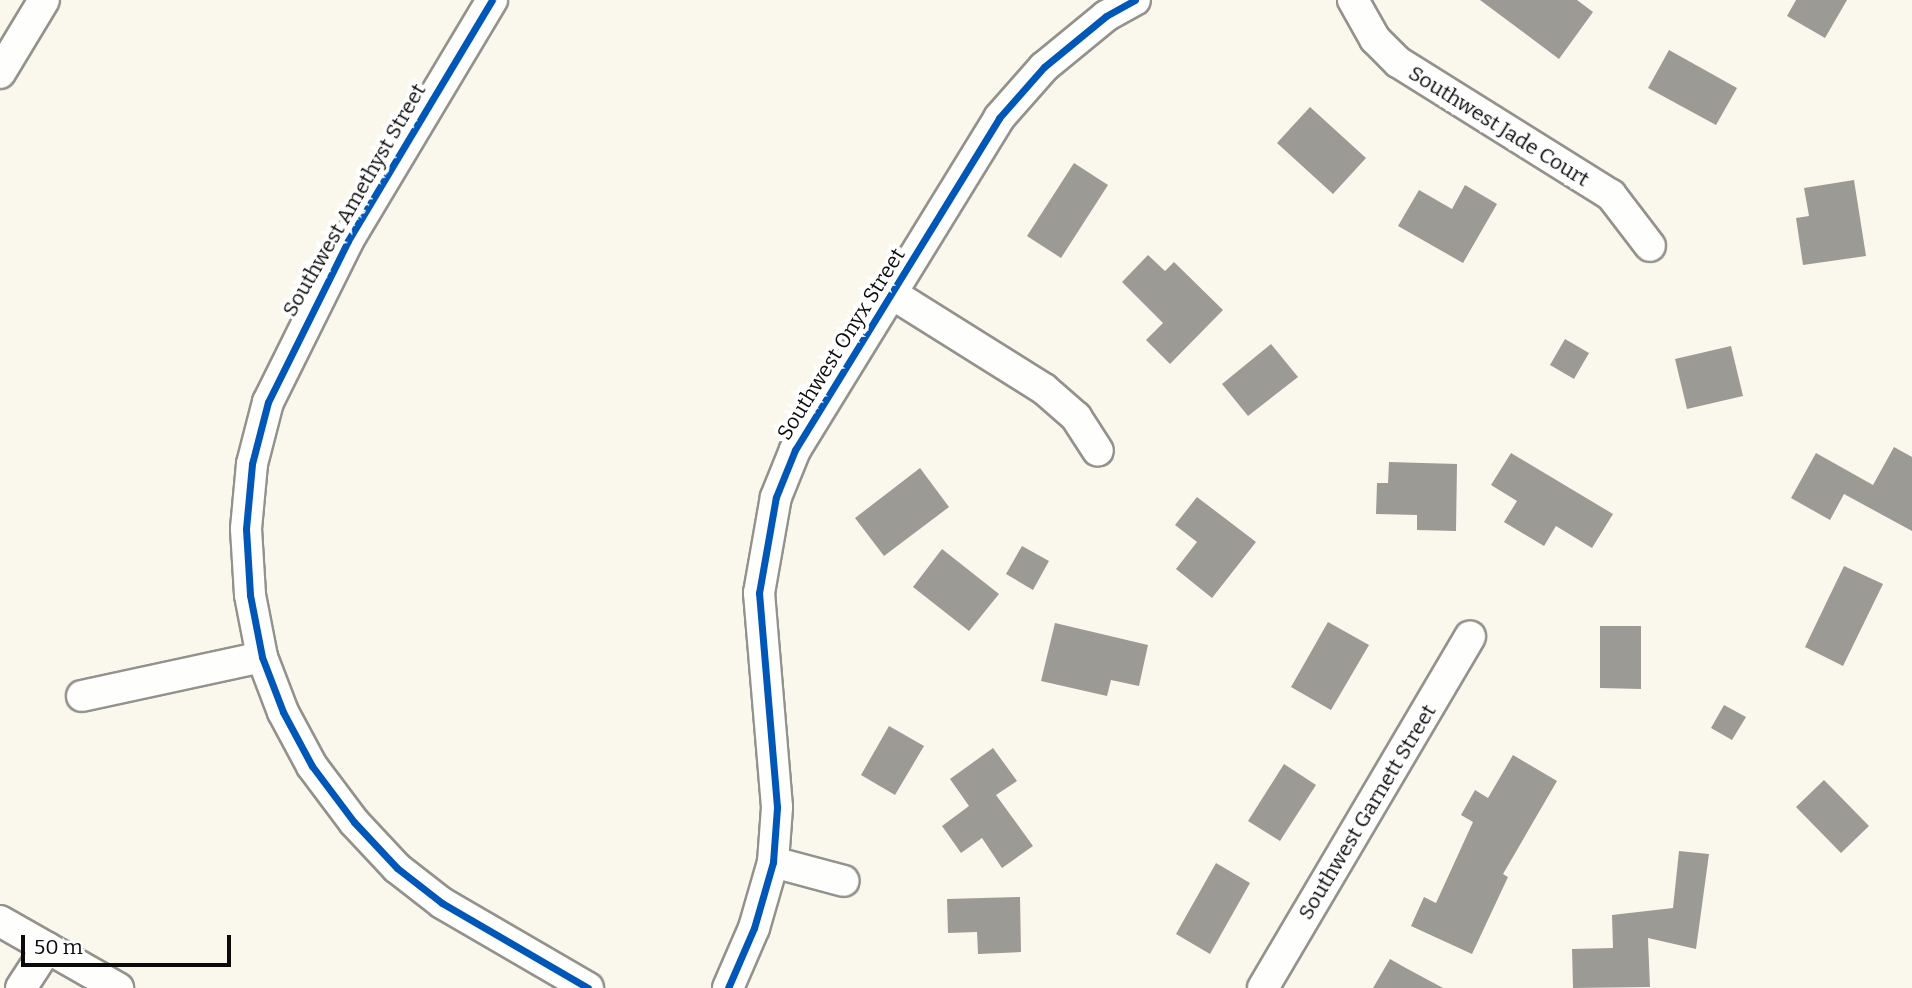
<!DOCTYPE html>
<style>
body{margin:0}
#map{position:relative;width:1912px;height:988px;overflow:hidden;background:#faf8ed;font-family:Bitter,serif}
div>[style]{position:absolute}
[style*='--x']{left:calc(var(--x)*1px);top:calc(var(--y)*1px);width:calc(var(--w)*1px);rotate:calc(var(--a)*1deg)}
.building>*{inset:0;background:#9c9a94}
.roads{filter:drop-shadow(2px 0 #93928d) drop-shadow(-2px 0 #93928d) drop-shadow(0 2px #93928d) drop-shadow(0 -2px #93928d)}
.minor>*{height:30px;margin:-15px;padding:0 15px;transform-origin:15px;border-radius:15px;background:#fefefc}
.cycleway>*{height:7px;margin:-3.5px;padding:0 3.5px;transform-origin:3.5px;border-radius:3.5px;background:#0057b8}
span{translate:-50% -50%;white-space:nowrap;text-align:center;line-height:1.15;-webkit-text-stroke:7px #fff;paint-order:stroke}
.street-label{font-size:21px;color:#0b0b0b}
.scale{position:absolute;left:21px;top:935px;width:210px;height:32px;box-sizing:border-box;border:4px solid #0b0b0b;border-top:0;padding-left:9px;font-size:21px;line-height:24px;white-space:nowrap;color:#0b0b0b;-webkit-text-stroke:5px #fff;paint-order:stroke}
</style>
<div id="map">
<div class="building">
<div style="clip-path:polygon(1480px 0,1577px 0,1593px 12px,1559px 59px)"></div>
<div style="clip-path:polygon(1796px 0,1847px 0,1825px 38px,1787px 16px)"></div>
<div style="clip-path:polygon(1669px 50px,1737px 88px,1716px 125px,1648px 88px)"></div>
<div style="clip-path:polygon(1310px 107px,1366px 158px,1333px 194px,1277px 143px)"></div>
<div style="clip-path:polygon(1074px 163px,1108px 185px,1061px 258px,1027px 236px)"></div>
<div style="clip-path:polygon(1854px 180px,1866px 256px,1803px 265px,1796px 218px,1809px 216px,1804px 188px)"></div>
<div style="clip-path:polygon(1465px 185px,1497px 204px,1463px 263px,1398px 226px,1419px 190px,1452px 209px)"></div>
<div style="clip-path:polygon(1148px 255px,1165px 271px,1174px 262px,1223px 310px,1170px 364px,1146px 340px,1163px 323px,1122px 282px)"></div>
<div style="clip-path:polygon(1565px 339px,1589px 353px,1574px 379px,1550px 365px)"></div>
<div style="clip-path:polygon(1271px 344px,1298px 377px,1248px 416px,1222px 384px)"></div>
<div style="clip-path:polygon(1731px 346px,1743px 396px,1687px 409px,1675px 359px)"></div>
<div style="clip-path:polygon(1894px 447px,1912px 457px,1912px 531px,1844px 494px,1830px 520px,1791px 498px,1816px 453px,1873px 485px)"></div>
<div style="clip-path:polygon(1511px 453px,1613px 514px,1592px 548px,1556px 526px,1544px 546px,1504px 522px,1517px 501px,1491px 485px)"></div>
<div style="clip-path:polygon(1389px 462px,1457px 464px,1456px 531px,1417px 530px,1417px 515px,1376px 514px,1377px 483px,1388px 483px)"></div>
<div style="clip-path:polygon(920px 468px,949px 507px,884px 556px,855px 518px)"></div>
<div style="clip-path:polygon(1197px 497px,1256px 542px,1212px 598px,1176px 569px,1197px 542px,1175px 525px)"></div>
<div style="clip-path:polygon(1022px 546px,1049px 561px,1033px 590px,1006px 574px)"></div>
<div style="clip-path:polygon(942px 549px,999px 594px,969px 631px,913px 587px)"></div>
<div style="clip-path:polygon(1844px 566px,1883px 584px,1843px 666px,1805px 647px)"></div>
<div style="clip-path:polygon(1328px 622px,1369px 645px,1331px 710px,1291px 687px)"></div>
<div style="clip-path:polygon(1055px 623px,1148px 645px,1139px 686px,1111px 680px,1107px 696px,1041px 681px)"></div>
<div style="clip-path:polygon(1600px 626px,1641px 626px,1641px 689px,1600px 688px)"></div>
<div style="clip-path:polygon(1724px 705px,1746px 717px,1732px 740px,1711px 728px)"></div>
<div style="clip-path:polygon(889px 726px,924px 746px,895px 795px,861px 775px)"></div>
<div style="clip-path:polygon(993px 748px,1017px 781px,996px 795px,1033px 846px,1002px 868px,982px 838px,961px 853px,942px 826px,969px 806px,950px 779px)"></div>
<div style="clip-path:polygon(1513px 755px,1557px 781px,1503px 874px,1508px 877px,1472px 954px,1411px 926px,1424px 897px,1436px 903px,1473px 822px,1461px 815px,1475px 790px,1488px 798px)"></div>
<div style="clip-path:polygon(1284px 764px,1316px 785px,1280px 841px,1248px 821px)"></div>
<div style="clip-path:polygon(1824px 780px,1869px 826px,1841px 853px,1796px 807px)"></div>
<div style="clip-path:polygon(1679px 851px,1709px 854px,1696px 949px,1648px 938px,1650px 987px,1573px 988px,1572px 949px,1613px 948px,1612px 915px,1673px 908px)"></div>
<div style="clip-path:polygon(1216px 863px,1250px 883px,1210px 954px,1176px 934px)"></div>
<div style="clip-path:polygon(1020px 897px,1021px 952px,978px 954px,977px 932px,948px 933px,947px 899px)"></div>
<div style="clip-path:polygon(1390px 959px,1404px 967px,1443px 988px,1373px 988px)"></div>
</div>
<div class="roads">
<div class="minor">
<div style="--x:492;--y:0;--w:281;--a:120.9"></div>
<div style="--x:348;--y:241;--w:180;--a:116.4"></div>
<div style="--x:268;--y:402;--w:64;--a:104.5"></div>
<div style="--x:252;--y:464;--w:65;--a:95.3"></div>
<div style="--x:246;--y:529;--w:66;--a:86.5"></div>
<div style="--x:250;--y:595;--w:63;--a:79"></div>
<div style="--x:262;--y:657;--w:59;--a:69.1"></div>
<div style="--x:283;--y:712;--w:61;--a:61.8"></div>
<div style="--x:312;--y:766;--w:70;--a:53.1"></div>
<div style="--x:354;--y:822;--w:63;--a:46.9"></div>
<div style="--x:397;--y:868;--w:57;--a:37.9"></div>
<div style="--x:442;--y:903;--w:169;--a:30.2"></div>
<div style="--x:1353;--y:0;--w:45;--a:60.6"></div>
<div style="--x:1375;--y:39;--w:33;--a:45"></div>
<div style="--x:1398;--y:62;--w:251;--a:32"></div>
<div style="--x:1611;--y:195;--w:64;--a:52.6"></div>
<div style="--x:0;--y:73;--w:85;--a:-58.9"></div>
<div style="--x:894;--y:295;--w:177;--a:32.1"></div>
<div style="--x:1044;--y:389;--w:43;--a:41.2"></div>
<div style="--x:1076;--y:417;--w:40;--a:57.1"></div>
<div style="--x:82;--y:696;--w:184;--a:-12.2"></div>
<div style="--x:773;--y:862;--w:73;--a:15"></div>
<div style="--x:0;--y:921;--w:136;--a:29.6"></div>
<div style="--x:21;--y:988;--w:48;--a:-57"></div>
<div style="--x:728;--y:988;--w:65;--a:-66.6"></div>
<div style="--x:754;--y:928;--w:69;--a:-73.9"></div>
<div style="--x:773;--y:862;--w:55;--a:-85.8"></div>
<div style="--x:777;--y:807;--w:215;--a:-94.8"></div>
<div style="--x:759;--y:593;--w:97;--a:-80"></div>
<div style="--x:776;--y:497;--w:51;--a:-68"></div>
<div style="--x:795;--y:450;--w:390;--a:-58.4"></div>
<div style="--x:999;--y:118;--w:68;--a:-48.6"></div>
<div style="--x:1044;--y:67;--w:80;--a:-39.4"></div>
<div style="--x:1106;--y:16;--w:33;--a:-29"></div>
<div style="--x:1263;--y:988;--w:408;--a:-59.5"></div>
</div>
</div>
<div class="cycleway">
<div style="--x:492;--y:0;--w:281;--a:120.9"></div>
<div style="--x:348;--y:241;--w:180;--a:116.4"></div>
<div style="--x:268;--y:402;--w:64;--a:104.5"></div>
<div style="--x:252;--y:464;--w:65;--a:95.3"></div>
<div style="--x:246;--y:529;--w:66;--a:86.5"></div>
<div style="--x:250;--y:595;--w:63;--a:79"></div>
<div style="--x:262;--y:657;--w:59;--a:69.1"></div>
<div style="--x:283;--y:712;--w:61;--a:61.8"></div>
<div style="--x:312;--y:766;--w:70;--a:53.1"></div>
<div style="--x:354;--y:822;--w:63;--a:46.9"></div>
<div style="--x:397;--y:868;--w:57;--a:37.9"></div>
<div style="--x:442;--y:903;--w:169;--a:30.2"></div>
<div style="--x:728;--y:988;--w:65;--a:-66.6"></div>
<div style="--x:754;--y:928;--w:69;--a:-73.9"></div>
<div style="--x:773;--y:862;--w:55;--a:-85.8"></div>
<div style="--x:777;--y:807;--w:215;--a:-94.8"></div>
<div style="--x:759;--y:593;--w:97;--a:-80"></div>
<div style="--x:776;--y:497;--w:51;--a:-68"></div>
<div style="--x:795;--y:450;--w:390;--a:-58.4"></div>
<div style="--x:999;--y:118;--w:68;--a:-48.6"></div>
<div style="--x:1044;--y:67;--w:80;--a:-39.4"></div>
<div style="--x:1106;--y:16;--w:33;--a:-29"></div>
</div>
<div class="street-label">
<span style="left:1499px;top:126px;rotate:32deg">Southwest Jade Court</span>
<span style="left:354px;top:200px;rotate:-60deg">Southwest Amethyst Street</span>
<span style="left:841px;top:344px;rotate:-58deg">Southwest Onyx Street</span>
<span style="left:1367px;top:812px;rotate:-59deg">Southwest Garnett Street</span>
</div>
<div class="scale">50 m</div>
</div>
